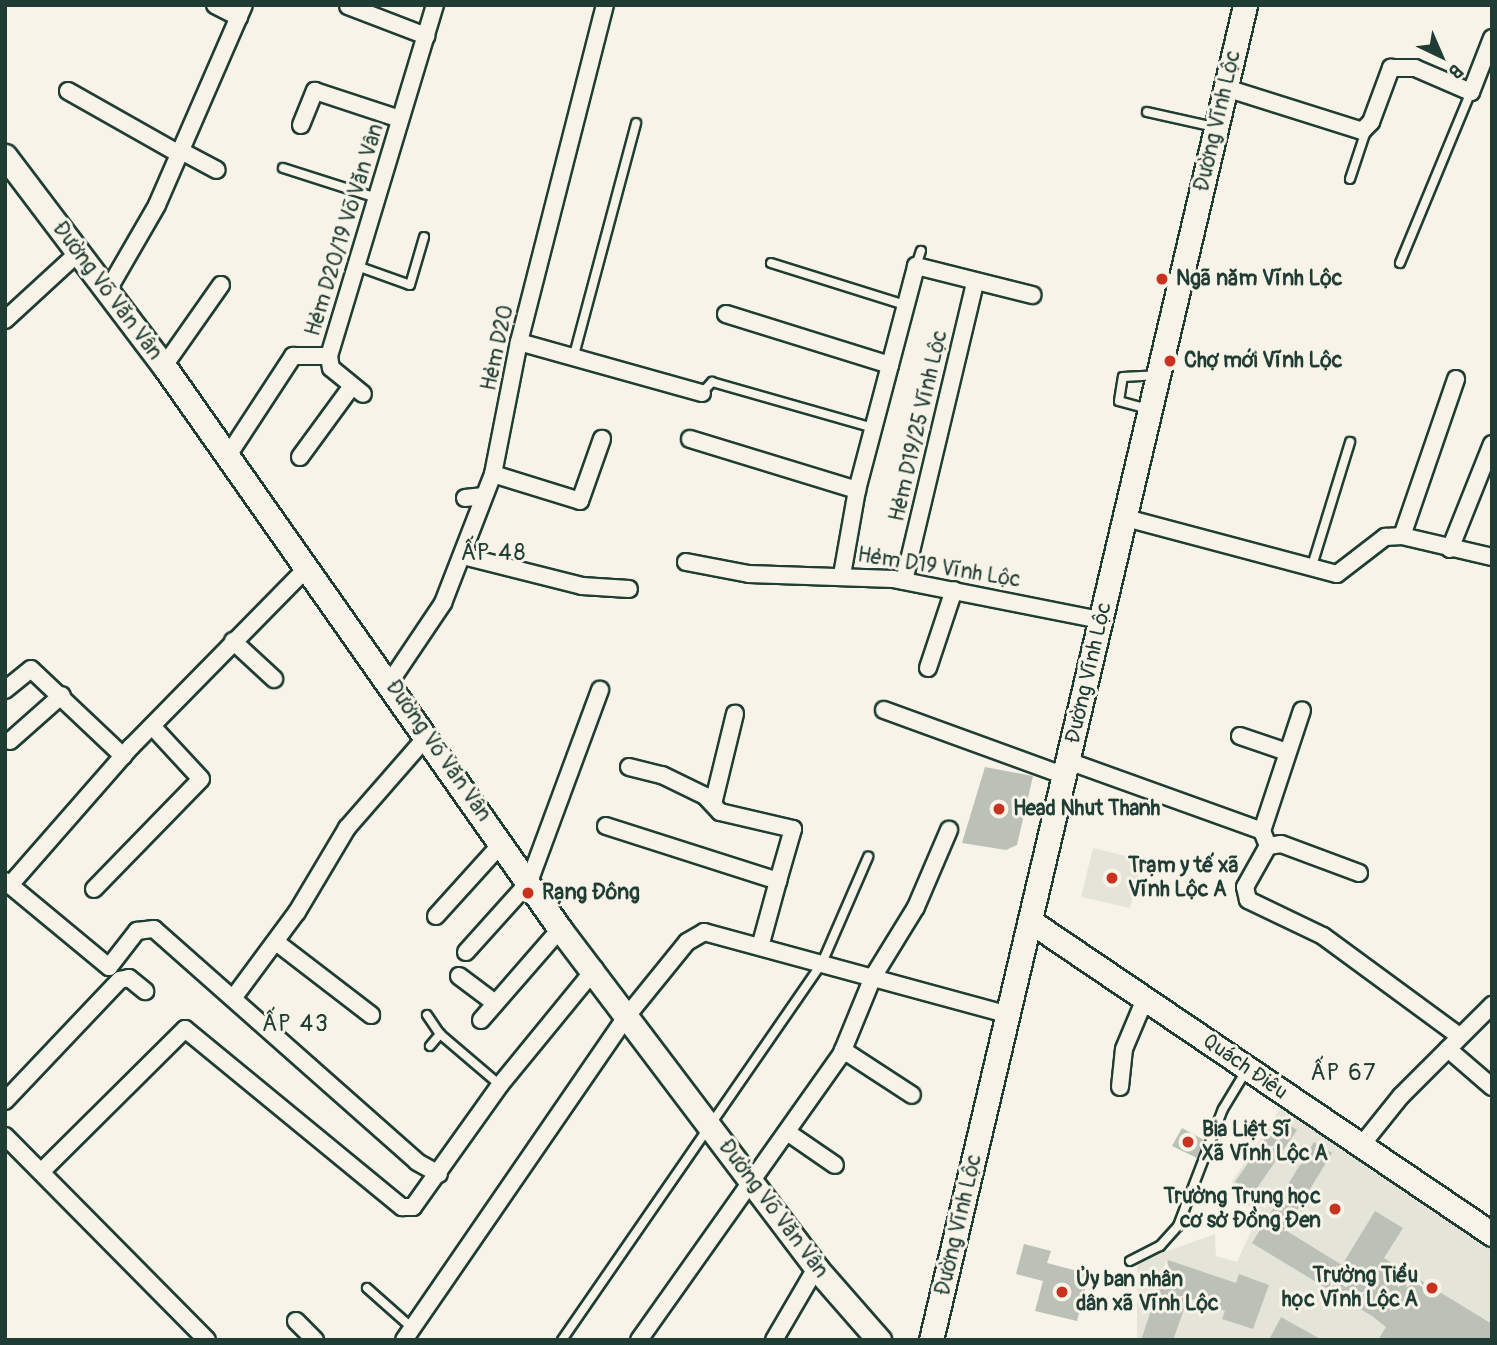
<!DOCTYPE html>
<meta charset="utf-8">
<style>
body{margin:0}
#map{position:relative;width:1497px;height:1345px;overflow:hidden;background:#f7f3e8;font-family:Pangolin,sans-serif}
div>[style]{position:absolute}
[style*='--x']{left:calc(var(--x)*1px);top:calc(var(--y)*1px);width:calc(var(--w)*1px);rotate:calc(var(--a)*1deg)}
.built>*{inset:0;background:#e5e4d9}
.building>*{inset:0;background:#bbc1b6}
.roads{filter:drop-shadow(2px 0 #1f3d34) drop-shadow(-2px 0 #1f3d34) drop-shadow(0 2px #1f3d34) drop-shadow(0 -2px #1f3d34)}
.lane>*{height:8px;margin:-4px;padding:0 4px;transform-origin:4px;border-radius:4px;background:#f7f3e8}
.street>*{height:16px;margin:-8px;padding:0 8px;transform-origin:8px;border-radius:8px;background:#f7f3e8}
.secondary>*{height:23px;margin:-11.5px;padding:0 11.5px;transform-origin:11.5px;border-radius:11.5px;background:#f7f3e8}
.dots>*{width:19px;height:19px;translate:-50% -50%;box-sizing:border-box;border:4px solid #f7f3e8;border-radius:50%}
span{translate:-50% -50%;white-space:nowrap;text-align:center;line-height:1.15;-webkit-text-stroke:6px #f7f3e8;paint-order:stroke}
.street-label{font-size:21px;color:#1f3d34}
.poi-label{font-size:21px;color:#1f3d34;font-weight:700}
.left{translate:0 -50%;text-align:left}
.right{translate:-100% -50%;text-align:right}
.neighbourhood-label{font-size:23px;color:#1f3d34;letter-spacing:2px}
.frame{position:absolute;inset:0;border:7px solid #1f3d34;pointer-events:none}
.north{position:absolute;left:1406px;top:21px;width:70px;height:70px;-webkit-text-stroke:5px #f7f3e8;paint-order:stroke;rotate:136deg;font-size:19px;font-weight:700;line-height:28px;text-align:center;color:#1f3d34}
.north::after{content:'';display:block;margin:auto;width:24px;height:32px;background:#1f3d34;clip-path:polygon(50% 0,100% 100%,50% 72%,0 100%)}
</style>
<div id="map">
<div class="built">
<div style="clip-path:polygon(1093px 848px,1142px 860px,1130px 908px,1081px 897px)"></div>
<div style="clip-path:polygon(1282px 1106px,1492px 1246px,1492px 1340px,1137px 1340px,1137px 1262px,1215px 1234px,1216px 1256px,1237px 1262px,1257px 1218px,1232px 1182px)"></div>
</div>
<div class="building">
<div style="clip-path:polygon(985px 767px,1033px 776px,1017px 845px,1006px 850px,962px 843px)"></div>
<div style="clip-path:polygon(1279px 1118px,1297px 1130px,1253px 1194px,1235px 1182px)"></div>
<div style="clip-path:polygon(1182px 1128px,1204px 1140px,1197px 1158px,1172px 1146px)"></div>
<div style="clip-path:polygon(1314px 1142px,1332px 1153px,1285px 1230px,1342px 1265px,1375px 1211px,1403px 1228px,1384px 1258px,1492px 1324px,1492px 1340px,1378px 1340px,1386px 1327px,1372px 1316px,1252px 1243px)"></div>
<div style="clip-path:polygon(1024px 1244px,1051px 1251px,1047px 1263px,1089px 1274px,1077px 1321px,1035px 1311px,1043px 1281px,1016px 1274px)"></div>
<div style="clip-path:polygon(1168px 1260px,1236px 1283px,1239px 1274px,1269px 1285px,1253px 1329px,1222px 1319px,1225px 1311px,1188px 1298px,1173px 1340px,1141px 1340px)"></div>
<div style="clip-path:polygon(1281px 1317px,1322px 1340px,1269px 1340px)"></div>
</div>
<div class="roads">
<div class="lane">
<div style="--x:1147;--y:112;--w:69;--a:12.6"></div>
<div style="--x:283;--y:168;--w:99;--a:17.7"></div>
<div style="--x:1350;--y:179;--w:51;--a:-71.6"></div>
<div style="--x:771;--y:263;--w:140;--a:17.4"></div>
<div style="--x:1400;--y:263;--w:185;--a:-67.5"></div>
<div style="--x:357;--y:266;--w:56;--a:19.7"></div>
<div style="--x:410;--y:285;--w:50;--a:-73.7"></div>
<div style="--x:916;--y:266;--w:16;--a:-72"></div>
<div style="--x:574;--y:355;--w:240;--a:-75"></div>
<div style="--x:702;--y:393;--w:15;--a:-48"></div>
<div style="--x:712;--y:382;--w:167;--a:15.9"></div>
<div style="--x:1148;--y:409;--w:30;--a:-165"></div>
<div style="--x:1119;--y:401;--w:24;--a:-81"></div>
<div style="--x:1123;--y:377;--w:33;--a:-3"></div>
<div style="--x:1311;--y:569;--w:133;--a:-72.9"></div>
<div style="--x:427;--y:1015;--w:23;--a:56"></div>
<div style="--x:430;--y:1046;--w:16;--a:-50"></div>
<div style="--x:440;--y:1034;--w:79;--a:40.4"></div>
<div style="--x:1130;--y:1261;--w:34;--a:-27"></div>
<div style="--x:1160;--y:1246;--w:27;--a:-48"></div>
<div style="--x:1178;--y:1226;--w:125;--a:-69"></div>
<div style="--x:1223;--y:1109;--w:44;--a:-58.8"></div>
<div style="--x:367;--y:1288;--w:60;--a:41.6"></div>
<div style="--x:562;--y:1340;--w:458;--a:-55.4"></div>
<div style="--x:822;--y:963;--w:116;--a:-66.5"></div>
</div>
<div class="street">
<div style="--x:215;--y:5;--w:27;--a:27"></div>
<div style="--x:348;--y:6;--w:84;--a:21"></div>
<div style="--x:1226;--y:88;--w:143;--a:17.5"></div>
<div style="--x:1362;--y:131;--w:13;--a:-45"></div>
<div style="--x:1371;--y:122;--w:58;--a:-69.7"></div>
<div style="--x:1391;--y:68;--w:24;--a:0"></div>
<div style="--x:1415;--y:68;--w:61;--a:23.2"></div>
<div style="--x:1471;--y:92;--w:58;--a:-68.7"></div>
<div style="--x:68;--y:91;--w:130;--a:29.5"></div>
<div style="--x:301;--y:125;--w:37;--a:-68"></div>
<div style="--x:315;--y:91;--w:89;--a:18.2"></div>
<div style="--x:183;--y:152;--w:38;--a:28"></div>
<div style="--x:108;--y:290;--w:98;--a:-60"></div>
<div style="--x:157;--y:205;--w:218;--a:-66.5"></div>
<div style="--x:726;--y:314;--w:172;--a:17.3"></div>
<div style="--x:5;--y:320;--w:100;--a:-42.6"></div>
<div style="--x:519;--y:342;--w:190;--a:15.6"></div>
<div style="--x:329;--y:356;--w:12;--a:81"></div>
<div style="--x:331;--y:368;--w:41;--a:39.1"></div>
<div style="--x:164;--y:366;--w:99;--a:-54.9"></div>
<div style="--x:690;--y:439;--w:175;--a:17"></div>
<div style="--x:227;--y:457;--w:121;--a:-56.8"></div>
<div style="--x:293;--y:356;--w:36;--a:0"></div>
<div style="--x:329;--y:356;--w:367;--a:-73.2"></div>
<div style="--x:300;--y:457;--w:88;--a:-53.8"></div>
<div style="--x:493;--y:474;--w:91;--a:17.2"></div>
<div style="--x:580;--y:501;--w:66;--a:-70.5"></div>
<div style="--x:465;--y:498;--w:19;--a:-6"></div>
<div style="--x:1126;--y:518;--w:218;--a:14.9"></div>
<div style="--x:1337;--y:574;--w:61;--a:-37.6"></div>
<div style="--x:1385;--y:537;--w:17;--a:-3"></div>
<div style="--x:1402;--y:536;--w:92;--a:13.1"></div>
<div style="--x:1402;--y:536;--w:166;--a:-71"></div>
<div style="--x:1450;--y:549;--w:113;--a:-68.2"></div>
<div style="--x:463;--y:556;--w:123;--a:14.1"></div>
<div style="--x:582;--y:586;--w:47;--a:3.7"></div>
<div style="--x:686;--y:562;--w:64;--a:10.8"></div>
<div style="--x:749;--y:574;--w:144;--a:2"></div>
<div style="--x:893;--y:579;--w:212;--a:11.2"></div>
<div style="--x:842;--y:575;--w:86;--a:-80"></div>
<div style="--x:857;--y:490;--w:232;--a:-75.2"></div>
<div style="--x:916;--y:266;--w:120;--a:14"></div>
<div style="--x:904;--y:581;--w:307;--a:-76.6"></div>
<div style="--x:233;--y:641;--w:56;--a:42.8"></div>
<div style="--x:928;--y:668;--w:82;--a:-71.6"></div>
<div style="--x:390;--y:682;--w:95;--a:-56.1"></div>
<div style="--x:443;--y:603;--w:138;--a:-68.8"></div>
<div style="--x:493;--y:474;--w:135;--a:-78.9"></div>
<div style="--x:519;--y:342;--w:348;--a:-75.7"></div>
<div style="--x:5;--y:690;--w:33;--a:-39"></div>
<div style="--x:31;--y:669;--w:127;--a:43.4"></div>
<div style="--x:884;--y:710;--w:193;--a:20"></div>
<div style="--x:1240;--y:736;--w:50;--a:18.8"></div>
<div style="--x:10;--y:741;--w:69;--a:-41.5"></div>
<div style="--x:1068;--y:761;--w:206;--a:19.8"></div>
<div style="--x:1262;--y:831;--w:16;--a:68"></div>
<div style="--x:629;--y:767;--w:34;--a:14"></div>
<div style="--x:662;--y:775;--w:48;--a:26"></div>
<div style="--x:705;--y:796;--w:22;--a:47"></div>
<div style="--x:720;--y:812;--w:75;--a:13.1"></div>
<div style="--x:793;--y:829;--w:54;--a:106.1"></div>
<div style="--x:713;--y:804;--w:93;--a:-76.3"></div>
<div style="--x:606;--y:826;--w:181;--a:17.7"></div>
<div style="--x:778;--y:881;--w:68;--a:105.3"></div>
<div style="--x:1262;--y:831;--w:127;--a:-71.7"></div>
<div style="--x:1359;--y:873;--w:83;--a:-159.6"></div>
<div style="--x:1281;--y:844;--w:13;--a:171"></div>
<div style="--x:1268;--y:846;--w:47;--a:119.3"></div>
<div style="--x:1245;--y:887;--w:13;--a:77"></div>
<div style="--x:1248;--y:900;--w:83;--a:25.6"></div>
<div style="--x:1323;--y:936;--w:169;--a:36.3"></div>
<div style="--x:5;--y:881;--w:135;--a:39.6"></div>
<div style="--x:109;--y:967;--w:46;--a:-52.1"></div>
<div style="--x:137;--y:931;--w:17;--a:-7"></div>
<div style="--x:154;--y:929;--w:351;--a:41.5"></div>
<div style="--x:417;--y:1162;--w:25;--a:29"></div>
<div style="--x:10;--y:885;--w:184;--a:-48.8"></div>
<div style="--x:131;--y:747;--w:250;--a:-45.5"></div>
<div style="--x:94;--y:889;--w:153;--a:-45.8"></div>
<div style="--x:201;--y:779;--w:72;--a:-132.8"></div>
<div style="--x:436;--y:916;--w:98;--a:-47.9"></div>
<div style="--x:276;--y:942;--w:120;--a:37.5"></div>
<div style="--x:466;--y:952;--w:94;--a:-48"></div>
<div style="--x:529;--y:882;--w:205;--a:-69.7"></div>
<div style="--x:459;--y:976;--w:45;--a:36.9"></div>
<div style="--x:234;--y:997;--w:106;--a:-53.5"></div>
<div style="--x:297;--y:912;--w:98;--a:-59.2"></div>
<div style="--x:347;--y:828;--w:123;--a:-48.9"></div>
<div style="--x:481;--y:1020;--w:121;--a:-49"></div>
<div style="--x:1448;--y:1049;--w:58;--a:40.8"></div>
<div style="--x:843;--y:1050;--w:82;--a:33.1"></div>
<div style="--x:1120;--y:1087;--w:38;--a:-84"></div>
<div style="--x:1124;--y:1049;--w:54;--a:-67.2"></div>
<div style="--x:5;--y:1101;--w:167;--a:-46.5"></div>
<div style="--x:120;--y:980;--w:9;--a:-13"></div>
<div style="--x:129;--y:978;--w:21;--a:39"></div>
<div style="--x:787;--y:1132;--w:58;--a:34.5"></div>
<div style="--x:5;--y:1136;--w:287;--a:45.3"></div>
<div style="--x:1360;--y:1147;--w:65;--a:-51.2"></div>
<div style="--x:1401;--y:1096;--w:129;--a:-45"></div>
<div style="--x:41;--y:1172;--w:203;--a:-44.8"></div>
<div style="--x:185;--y:1029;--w:281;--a:39.4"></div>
<div style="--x:402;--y:1207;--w:11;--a:0"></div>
<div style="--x:413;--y:1207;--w:150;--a:-54.5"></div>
<div style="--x:500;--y:1085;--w:150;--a:-50.7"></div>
<div style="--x:296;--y:1321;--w:27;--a:45"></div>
<div style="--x:404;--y:1340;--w:393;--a:-55.5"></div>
<div style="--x:627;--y:1016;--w:95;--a:-51"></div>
<div style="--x:687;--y:942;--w:20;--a:-30"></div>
<div style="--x:704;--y:932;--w:316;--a:15.2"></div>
<div style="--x:639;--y:1340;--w:349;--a:-54.7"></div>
<div style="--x:841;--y:1055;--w:84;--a:-67.7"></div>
<div style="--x:873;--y:977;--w:82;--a:-58.4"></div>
<div style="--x:916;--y:907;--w:84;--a:-66.8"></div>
<div style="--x:774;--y:1340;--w:83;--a:-59.7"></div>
</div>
<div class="secondary">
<div style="--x:5;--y:156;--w:263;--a:52.9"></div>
<div style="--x:164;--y:366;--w:688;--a:54.88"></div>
<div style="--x:560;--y:929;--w:425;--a:52.9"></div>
<div style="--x:816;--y:1268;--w:96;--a:48.8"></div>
<div style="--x:1033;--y:923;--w:554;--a:34.12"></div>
<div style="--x:931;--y:1340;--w:1371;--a:-76.76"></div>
</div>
</div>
<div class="dots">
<div style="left:1162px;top:279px;background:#c8321e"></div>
<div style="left:1170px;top:361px;background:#c8321e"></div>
<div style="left:999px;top:809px;background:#c8321e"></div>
<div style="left:1112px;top:878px;background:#c8321e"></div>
<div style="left:528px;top:893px;background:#c8321e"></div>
<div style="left:1188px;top:1142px;background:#c8321e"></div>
<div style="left:1335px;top:1209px;background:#c8321e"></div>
<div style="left:1432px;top:1288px;background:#c8321e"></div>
<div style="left:1062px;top:1292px;background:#c8321e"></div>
</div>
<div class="street-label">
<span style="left:1218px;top:121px;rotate:-77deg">Đường Vĩnh Lộc</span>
<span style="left:345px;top:230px;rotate:-73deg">Hẻm D20/19 Võ Văn Vân</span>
<span style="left:107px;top:291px;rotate:53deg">Đường Võ Văn Vân</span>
<span style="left:498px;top:348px;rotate:-78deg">Hẻm D20</span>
<span style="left:919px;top:426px;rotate:-77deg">Hẻm D19/25 Vĩnh Lộc</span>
<span style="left:939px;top:568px;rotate:9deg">Hẻm D19 Vĩnh Lộc</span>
<span style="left:1089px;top:673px;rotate:-77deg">Đường Vĩnh Lộc</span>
<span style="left:438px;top:751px;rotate:55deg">Đường Võ Văn Vân</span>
<span style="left:1245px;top:1067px;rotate:35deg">Quách Điêu</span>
<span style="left:773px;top:1209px;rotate:53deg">Đường Võ Văn Vân</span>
<span style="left:959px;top:1225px;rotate:-77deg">Đường Vĩnh Lộc</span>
</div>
<div class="poi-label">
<span class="left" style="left:1176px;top:279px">Ngã năm Vĩnh Lộc</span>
<span class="left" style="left:1184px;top:361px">Chợ mới Vĩnh Lộc</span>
<span class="left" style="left:1013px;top:809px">Head Nhut Thanh</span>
<span class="left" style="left:1128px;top:878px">Trạm y tế xã<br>Vĩnh Lộc A</span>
<span class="left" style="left:542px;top:893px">Rạng Đông</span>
<span class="left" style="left:1202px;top:1142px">Bia Liệt Sĩ<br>Xã Vĩnh Lộc A</span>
<span class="right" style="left:1321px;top:1209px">Trường Trung học<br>cơ sở Đồng Đen</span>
<span class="right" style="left:1418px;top:1288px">Trường Tiểu<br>học Vĩnh Lộc A</span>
<span class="left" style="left:1076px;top:1292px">Ủy ban nhân<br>dân xã Vĩnh Lộc</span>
</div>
<div class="neighbourhood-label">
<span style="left:494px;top:553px">ẤP 48</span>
<span style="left:296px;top:1024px">ẤP 43</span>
<span style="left:1344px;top:1073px">ẤP 67</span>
</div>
<div class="frame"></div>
<div class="north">B</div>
</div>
